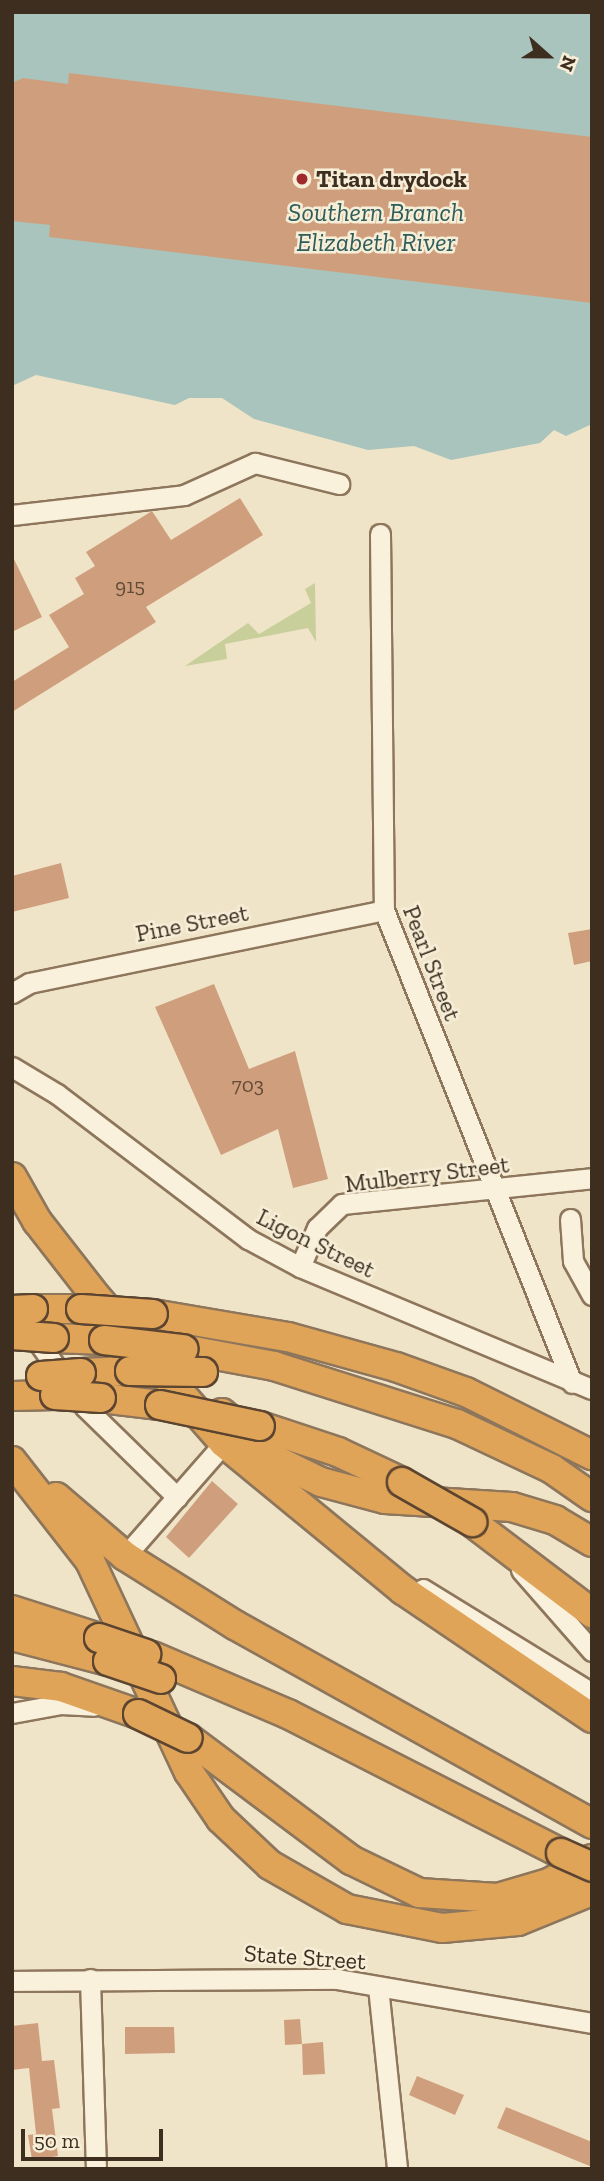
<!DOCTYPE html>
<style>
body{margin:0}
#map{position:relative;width:604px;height:2181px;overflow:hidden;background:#f0e4c8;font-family:"Zilla Slab",serif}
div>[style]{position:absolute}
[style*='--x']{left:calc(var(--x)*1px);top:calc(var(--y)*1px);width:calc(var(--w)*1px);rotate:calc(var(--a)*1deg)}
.green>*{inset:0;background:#c9cf9b}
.water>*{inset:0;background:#a9c4bc}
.building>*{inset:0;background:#cf9f7d}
.roads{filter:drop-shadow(2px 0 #8d765c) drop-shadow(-2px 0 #8d765c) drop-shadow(0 2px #8d765c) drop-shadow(0 -2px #8d765c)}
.minor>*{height:19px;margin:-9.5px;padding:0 9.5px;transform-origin:9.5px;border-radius:9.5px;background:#faf1dc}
.highway>*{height:28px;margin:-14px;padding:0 14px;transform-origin:14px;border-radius:14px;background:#e0a458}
.bridges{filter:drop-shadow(2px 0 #5b4430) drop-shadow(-2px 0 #5b4430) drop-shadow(0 2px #5b4430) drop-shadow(0 -2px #5b4430)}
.highway-bridge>*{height:28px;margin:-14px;padding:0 14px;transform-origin:14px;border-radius:14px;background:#e0a458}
.dots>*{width:19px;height:19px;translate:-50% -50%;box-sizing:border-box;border:4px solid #f7eed8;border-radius:50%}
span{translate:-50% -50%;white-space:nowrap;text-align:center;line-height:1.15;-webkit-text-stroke:5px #f7eed8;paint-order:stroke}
.number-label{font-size:21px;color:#624a37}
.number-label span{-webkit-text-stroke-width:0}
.poi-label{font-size:24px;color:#3d2e20;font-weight:700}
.left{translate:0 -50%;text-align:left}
.street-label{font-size:24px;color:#3d2e20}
.water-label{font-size:26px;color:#2f5d5a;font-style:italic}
.frame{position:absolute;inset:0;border:14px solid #3d2e20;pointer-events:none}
.north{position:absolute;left:513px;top:21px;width:70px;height:70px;-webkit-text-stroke:5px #f7eed8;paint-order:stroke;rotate:111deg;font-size:19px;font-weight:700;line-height:28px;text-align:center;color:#3d2e20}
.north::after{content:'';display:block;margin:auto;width:24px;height:32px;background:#3d2e20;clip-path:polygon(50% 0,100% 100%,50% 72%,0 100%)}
.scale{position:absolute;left:21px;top:2129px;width:142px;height:32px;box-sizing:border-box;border:4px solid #3d2e20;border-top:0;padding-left:9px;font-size:21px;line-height:24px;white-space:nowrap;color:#3d2e20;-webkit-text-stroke:5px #f7eed8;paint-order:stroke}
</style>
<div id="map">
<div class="green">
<div style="clip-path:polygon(315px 583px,316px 642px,308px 628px,225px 644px,227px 659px,185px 666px,248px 623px,259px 634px,311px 603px,305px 589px)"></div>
</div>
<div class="water">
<div style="clip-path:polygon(12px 12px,592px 12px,592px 424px,566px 436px,554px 430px,540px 443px,451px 460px,414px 446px,368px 450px,254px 419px,222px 398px,189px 398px,175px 405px,36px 375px,12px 386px)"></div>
</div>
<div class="building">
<div style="clip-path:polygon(69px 73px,592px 137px,592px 303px,49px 237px,50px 225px,12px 221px,12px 83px,23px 78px,68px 84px)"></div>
<div style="clip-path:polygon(240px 498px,263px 535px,146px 607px,156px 622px,12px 712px,12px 682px,69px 647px,49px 615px,84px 594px,75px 578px,95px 566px,86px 552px,152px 511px,171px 540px)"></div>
<div style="clip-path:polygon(12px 555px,42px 617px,12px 632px)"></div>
<div style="clip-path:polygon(61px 863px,69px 898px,12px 912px,12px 876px)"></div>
<div style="clip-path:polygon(592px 929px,592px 961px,574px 965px,568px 933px)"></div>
<div style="clip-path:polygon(214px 984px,249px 1069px,295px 1051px,328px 1179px,293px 1188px,278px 1129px,221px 1155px,155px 1007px)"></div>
<div style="clip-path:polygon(212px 1481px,238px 1504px,189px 1558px,166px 1537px)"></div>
<div style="clip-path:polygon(300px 2019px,302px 2044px,285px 2045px,284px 2020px)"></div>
<div style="clip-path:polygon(38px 2023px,42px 2061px,54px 2060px,60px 2108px,52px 2109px,58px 2156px,32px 2160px,28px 2135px,36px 2134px,29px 2068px,12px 2070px,12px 2026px)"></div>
<div style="clip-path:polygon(125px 2027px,174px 2027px,175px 2053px,125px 2054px)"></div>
<div style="clip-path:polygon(323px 2042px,325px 2074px,303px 2075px,302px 2044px)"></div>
<div style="clip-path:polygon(417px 2076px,464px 2095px,455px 2115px,409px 2095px)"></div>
<div style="clip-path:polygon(506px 2107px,592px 2142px,592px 2167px,497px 2128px)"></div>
</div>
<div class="roads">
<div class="minor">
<div style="--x:12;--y:515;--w:173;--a:-6.6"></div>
<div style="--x:184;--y:495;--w:78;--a:-24.3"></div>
<div style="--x:255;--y:463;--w:87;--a:14"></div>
<div style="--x:380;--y:534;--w:376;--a:89.4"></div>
<div style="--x:384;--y:910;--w:509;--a:68.32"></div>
<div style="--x:12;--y:993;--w:20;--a:-30"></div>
<div style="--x:29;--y:983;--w:362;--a:-11.6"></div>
<div style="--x:12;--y:1067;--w:52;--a:31"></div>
<div style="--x:57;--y:1094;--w:240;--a:37.2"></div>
<div style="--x:248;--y:1239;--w:59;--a:28.3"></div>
<div style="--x:300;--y:1267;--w:316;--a:22.7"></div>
<div style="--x:570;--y:1219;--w:42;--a:85.9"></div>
<div style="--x:573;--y:1261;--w:39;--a:61"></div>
<div style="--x:300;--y:1267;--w:43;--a:-66.4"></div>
<div style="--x:317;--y:1228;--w:35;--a:-44"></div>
<div style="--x:342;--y:1204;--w:251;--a:-5.9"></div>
<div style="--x:30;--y:1331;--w:94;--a:54.1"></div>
<div style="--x:85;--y:1407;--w:129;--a:44.4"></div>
<div style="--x:125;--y:1556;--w:150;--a:-48.8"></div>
<div style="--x:521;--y:1570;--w:108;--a:48.8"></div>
<div style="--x:423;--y:1589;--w:198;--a:31.6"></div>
<div style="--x:12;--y:1713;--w:50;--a:-10.4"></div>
<div style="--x:61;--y:1704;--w:33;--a:3"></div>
<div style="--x:90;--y:1979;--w:190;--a:88.2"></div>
<div style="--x:12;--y:1981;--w:325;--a:-0.4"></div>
<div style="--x:337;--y:1979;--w:259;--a:9.8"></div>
<div style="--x:378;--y:1987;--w:183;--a:84"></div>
</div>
<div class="highway">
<div style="--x:12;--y:1177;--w:51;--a:60.4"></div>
<div style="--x:37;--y:1221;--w:99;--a:52"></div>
<div style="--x:98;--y:1299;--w:191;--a:48.8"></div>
<div style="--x:224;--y:1443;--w:232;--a:39.4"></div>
<div style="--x:403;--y:1590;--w:228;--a:34.1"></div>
<div style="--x:33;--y:1309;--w:48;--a:0"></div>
<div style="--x:153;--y:1314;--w:137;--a:9.7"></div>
<div style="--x:288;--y:1337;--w:112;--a:15.5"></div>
<div style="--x:396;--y:1367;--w:74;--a:19.7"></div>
<div style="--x:466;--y:1392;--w:141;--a:26.6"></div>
<div style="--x:54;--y:1338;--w:50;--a:2.3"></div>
<div style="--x:183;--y:1349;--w:93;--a:10.6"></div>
<div style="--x:274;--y:1366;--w:192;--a:17.6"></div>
<div style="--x:457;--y:1424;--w:105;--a:25.3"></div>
<div style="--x:552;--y:1469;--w:49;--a:35"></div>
<div style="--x:81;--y:1373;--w:49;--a:-2.3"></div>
<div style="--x:12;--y:1396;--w:43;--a:-1.3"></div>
<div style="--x:101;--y:1398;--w:59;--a:6.8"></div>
<div style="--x:222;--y:1413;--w:72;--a:41"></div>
<div style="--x:276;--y:1460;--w:50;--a:26.1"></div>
<div style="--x:321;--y:1482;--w:66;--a:14.9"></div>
<div style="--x:385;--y:1499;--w:127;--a:3.6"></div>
<div style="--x:512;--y:1507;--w:45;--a:16.8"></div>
<div style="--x:555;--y:1520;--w:43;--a:30.7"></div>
<div style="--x:260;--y:1426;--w:82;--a:18.4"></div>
<div style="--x:338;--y:1452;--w:71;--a:25.1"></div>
<div style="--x:12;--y:1461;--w:127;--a:52"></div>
<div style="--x:90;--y:1561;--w:233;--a:64.9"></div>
<div style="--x:189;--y:1772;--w:57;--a:55.8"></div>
<div style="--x:221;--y:1819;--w:67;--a:43.2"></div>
<div style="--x:270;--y:1865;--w:89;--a:29.7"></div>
<div style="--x:347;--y:1909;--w:97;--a:11.3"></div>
<div style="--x:442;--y:1928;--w:76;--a:-5.3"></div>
<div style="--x:518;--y:1921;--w:80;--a:-22.1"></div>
<div style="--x:56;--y:1497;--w:91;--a:40.5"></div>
<div style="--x:125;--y:1556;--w:130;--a:32.1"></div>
<div style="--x:235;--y:1625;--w:409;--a:29.1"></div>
<div style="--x:472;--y:1522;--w:151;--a:37.2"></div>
<div style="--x:12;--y:1610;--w:91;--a:17.8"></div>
<div style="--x:12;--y:1636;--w:99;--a:14.6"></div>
<div style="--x:152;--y:1656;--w:148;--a:23.1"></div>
<div style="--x:288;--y:1714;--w:306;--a:27"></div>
<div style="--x:12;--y:1681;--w:49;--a:7"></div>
<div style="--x:61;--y:1687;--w:82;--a:19.3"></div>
<div style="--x:188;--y:1738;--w:204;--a:36.8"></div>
<div style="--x:351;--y:1860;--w:76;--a:25.9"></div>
<div style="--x:419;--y:1893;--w:79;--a:3.6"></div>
<div style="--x:498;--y:1898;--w:53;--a:-16.4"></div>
<div style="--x:549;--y:1883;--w:49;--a:-29.2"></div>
</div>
</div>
<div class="bridges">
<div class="highway-bridge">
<div style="--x:81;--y:1309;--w:72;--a:4"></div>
<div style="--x:12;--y:1310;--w:21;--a:-3"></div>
<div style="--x:12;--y:1335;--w:42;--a:4.1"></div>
<div style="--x:104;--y:1340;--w:80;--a:6.5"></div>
<div style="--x:130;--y:1371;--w:73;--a:0.8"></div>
<div style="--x:41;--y:1376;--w:40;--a:-4.3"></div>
<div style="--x:55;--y:1395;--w:46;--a:3.7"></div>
<div style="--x:160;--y:1405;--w:102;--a:11.9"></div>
<div style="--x:402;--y:1482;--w:81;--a:29.7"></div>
<div style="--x:99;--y:1638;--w:50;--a:18.8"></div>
<div style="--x:108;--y:1661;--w:56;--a:18.8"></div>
<div style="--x:138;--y:1714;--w:55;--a:25.6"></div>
<div style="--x:561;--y:1853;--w:34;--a:24"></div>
</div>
</div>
<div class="dots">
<div style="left:302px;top:179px;background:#9e2a2b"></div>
</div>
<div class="number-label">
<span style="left:130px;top:586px">915</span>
<span style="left:248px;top:1085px">703</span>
</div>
<div class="poi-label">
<span class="left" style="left:316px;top:179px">Titan drydock</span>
</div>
<div class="street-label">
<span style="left:192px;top:923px;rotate:-11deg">Pine Street</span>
<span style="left:432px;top:963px;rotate:69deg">Pearl Street</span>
<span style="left:427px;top:1174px;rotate:-7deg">Mulberry Street</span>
<span style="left:316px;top:1243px;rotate:26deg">Ligon Street</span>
<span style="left:305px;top:1957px;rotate:4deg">State Street</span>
</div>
<div class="water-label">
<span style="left:376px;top:228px">Southern Branch<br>Elizabeth River</span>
</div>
<div class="frame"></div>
<div class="north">N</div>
<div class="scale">50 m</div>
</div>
